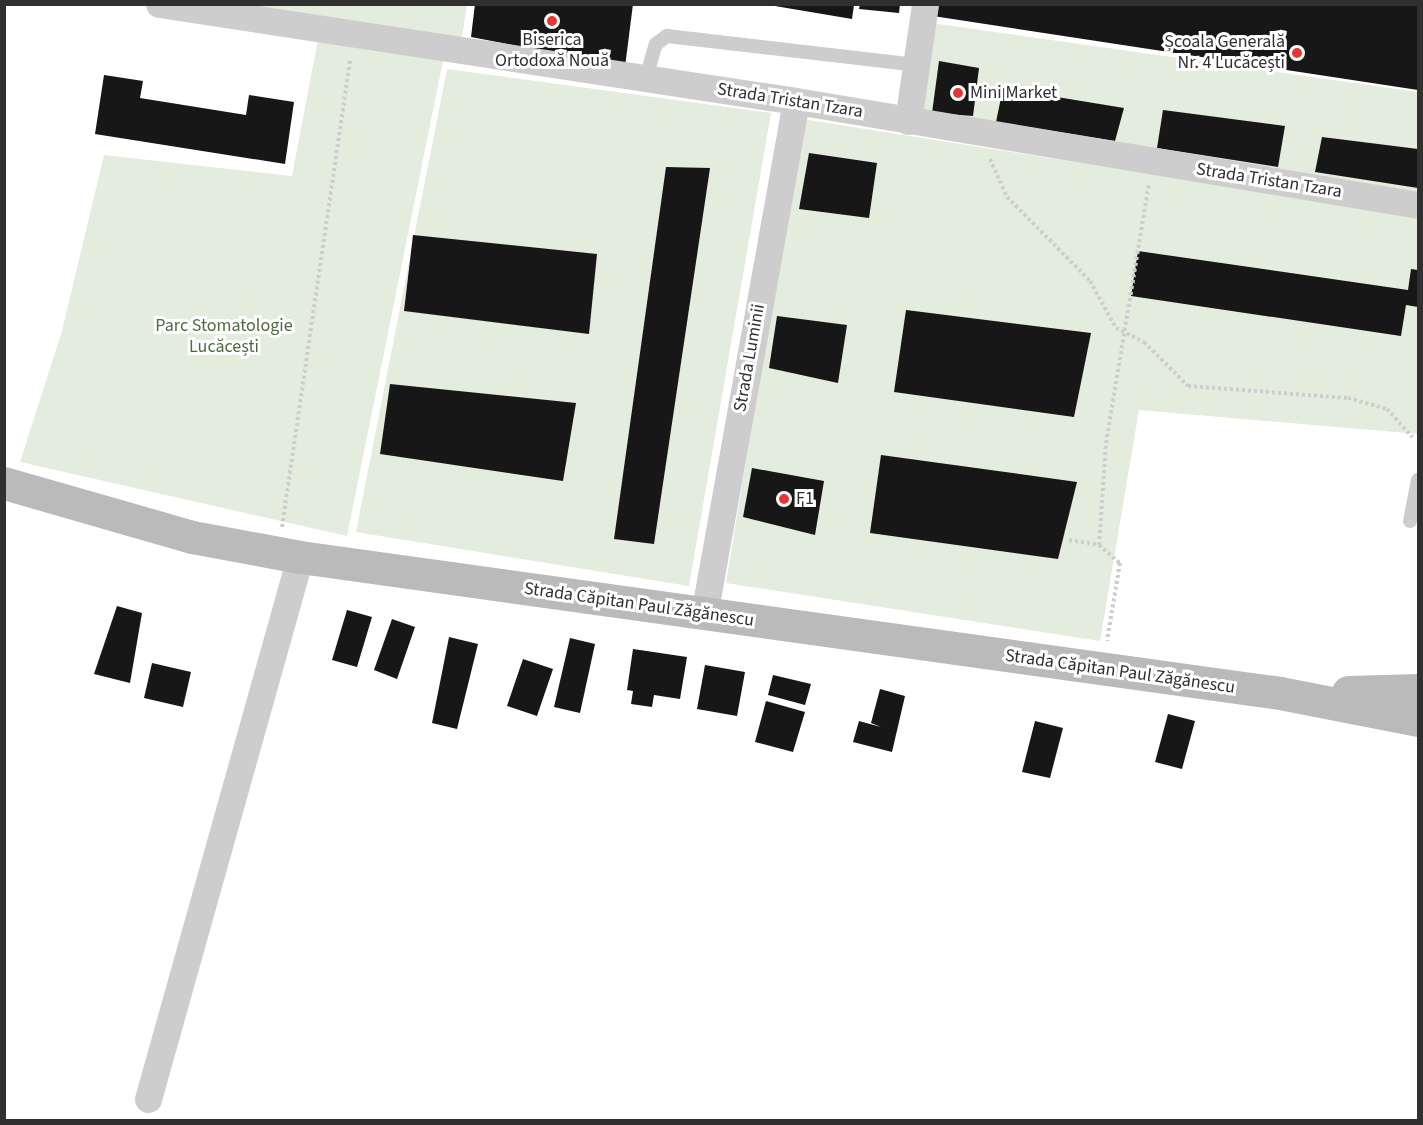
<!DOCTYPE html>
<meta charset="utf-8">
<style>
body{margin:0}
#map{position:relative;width:1423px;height:1125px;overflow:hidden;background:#fff;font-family:"Source Sans 3",sans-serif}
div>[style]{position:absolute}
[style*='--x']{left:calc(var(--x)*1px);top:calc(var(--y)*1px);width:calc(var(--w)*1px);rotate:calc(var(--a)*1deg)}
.green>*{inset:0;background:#e4ecde}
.building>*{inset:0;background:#171717}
.path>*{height:4px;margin-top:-2px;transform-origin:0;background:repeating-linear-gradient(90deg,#cdcdcd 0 3px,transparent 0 6px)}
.lane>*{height:14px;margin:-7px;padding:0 7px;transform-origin:7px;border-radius:7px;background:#cdcdcd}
.street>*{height:27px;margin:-13.5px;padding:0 13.5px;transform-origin:13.5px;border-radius:13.5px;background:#cdcdcd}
.secondary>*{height:33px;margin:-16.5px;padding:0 16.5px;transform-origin:16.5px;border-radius:16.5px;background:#bababa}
.dots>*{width:16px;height:16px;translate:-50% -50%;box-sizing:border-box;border:3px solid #fff;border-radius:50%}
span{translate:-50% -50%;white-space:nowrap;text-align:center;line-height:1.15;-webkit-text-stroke:6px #fff;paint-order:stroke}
.poi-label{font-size:18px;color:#303030}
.right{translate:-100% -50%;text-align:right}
.left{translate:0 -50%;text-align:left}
.street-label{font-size:18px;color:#303030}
.park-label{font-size:18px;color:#4f6b3d}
.frame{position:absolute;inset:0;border:6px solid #303030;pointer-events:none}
</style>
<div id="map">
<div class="green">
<div style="clip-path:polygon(180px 5px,467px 5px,461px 43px)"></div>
<div style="clip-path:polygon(931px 23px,1418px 92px,1418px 196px,920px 115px)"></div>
<div style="clip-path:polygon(320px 29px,446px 46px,347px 536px,20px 462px,62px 331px,104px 155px,292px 176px)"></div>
<div style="clip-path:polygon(447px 69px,771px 113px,689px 586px,356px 532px)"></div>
<div style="clip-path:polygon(802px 119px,1418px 216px,1418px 434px,1139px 410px,1100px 641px,726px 583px)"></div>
</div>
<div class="building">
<div style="clip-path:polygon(475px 4px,633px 4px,625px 67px,471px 37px)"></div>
<div style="clip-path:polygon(860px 4px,900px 4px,899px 13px,859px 9px)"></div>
<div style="clip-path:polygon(935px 4px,1418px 4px,1418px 90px,933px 16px)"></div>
<div style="clip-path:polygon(769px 5px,854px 5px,852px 19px)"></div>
<div style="clip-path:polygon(939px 61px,979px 68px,973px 116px,932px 113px)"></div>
<div style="clip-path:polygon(104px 75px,143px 81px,140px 98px,246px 115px,249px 95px,294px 102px,285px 164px,95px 134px)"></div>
<div style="clip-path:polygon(1003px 88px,1124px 108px,1115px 141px,996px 122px)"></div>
<div style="clip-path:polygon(1163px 110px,1285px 126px,1278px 167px,1157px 148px)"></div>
<div style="clip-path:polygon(1322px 137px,1418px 149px,1418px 188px,1315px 172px)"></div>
<div style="clip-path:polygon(809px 153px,877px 163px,869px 218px,799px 209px)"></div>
<div style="clip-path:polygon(666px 167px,710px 168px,654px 544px,614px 539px)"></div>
<div style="clip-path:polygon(413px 235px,597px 254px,589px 334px,404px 311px)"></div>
<div style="clip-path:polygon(1138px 251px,1408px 290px,1411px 269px,1418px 270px,1418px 307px,1406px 305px,1401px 336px,1131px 296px)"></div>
<div style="clip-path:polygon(906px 310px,1091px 333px,1074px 417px,894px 392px)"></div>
<div style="clip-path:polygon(777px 316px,847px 325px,838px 383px,769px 368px)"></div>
<div style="clip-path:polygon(390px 384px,576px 403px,563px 481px,380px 454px)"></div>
<div style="clip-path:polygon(881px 455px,1077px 482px,1058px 559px,870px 533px)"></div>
<div style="clip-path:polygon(752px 468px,824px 481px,815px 535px,743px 517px)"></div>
<div style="clip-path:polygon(117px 606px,142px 613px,130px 683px,94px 674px)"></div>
<div style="clip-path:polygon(347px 610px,372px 617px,357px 667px,332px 660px)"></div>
<div style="clip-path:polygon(392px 619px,415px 627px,397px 679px,374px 670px)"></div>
<div style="clip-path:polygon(449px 637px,478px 644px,457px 729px,432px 723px)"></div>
<div style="clip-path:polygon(570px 638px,595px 644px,580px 713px,554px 707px)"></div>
<div style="clip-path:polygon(633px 649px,687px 657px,680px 699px,654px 695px,652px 707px,631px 704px,633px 691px,627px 690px)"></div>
<div style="clip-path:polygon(523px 659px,553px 669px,537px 716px,507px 706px)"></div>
<div style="clip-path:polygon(152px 663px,191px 672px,183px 707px,144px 698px)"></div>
<div style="clip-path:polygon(705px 665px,745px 672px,737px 716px,697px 709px)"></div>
<div style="clip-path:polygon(773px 675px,811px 684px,805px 705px,768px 695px)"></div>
<div style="clip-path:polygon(880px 689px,905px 696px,892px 752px,853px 742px,859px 721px,881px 727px,871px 723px)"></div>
<div style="clip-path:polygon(766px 701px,805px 712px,793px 752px,755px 742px)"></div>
<div style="clip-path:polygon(1168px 714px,1195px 721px,1182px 769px,1155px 762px)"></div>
<div style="clip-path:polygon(1035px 721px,1063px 728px,1050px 778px,1022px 772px)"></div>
</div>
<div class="path">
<div style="--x:990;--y:159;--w:42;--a:65.9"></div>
<div style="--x:1007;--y:197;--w:118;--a:45.3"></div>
<div style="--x:1090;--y:281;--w:54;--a:61"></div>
<div style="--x:1116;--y:328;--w:31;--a:27"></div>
<div style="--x:1144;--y:342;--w:62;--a:45"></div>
<div style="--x:1188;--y:386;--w:160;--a:4.3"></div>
<div style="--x:1348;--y:398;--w:41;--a:15.8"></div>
<div style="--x:1387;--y:409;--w:38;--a:48"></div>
<div style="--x:282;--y:527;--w:473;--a:-81.7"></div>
<div style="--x:1069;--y:540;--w:30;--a:9"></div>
<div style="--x:1099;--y:545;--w:102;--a:-86.1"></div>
<div style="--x:1106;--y:443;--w:263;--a:-80.6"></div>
<div style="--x:1099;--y:545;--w:28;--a:41"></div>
<div style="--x:1120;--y:563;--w:79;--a:99.5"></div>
</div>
<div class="lane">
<div style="--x:646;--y:78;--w:35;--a:-74"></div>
<div style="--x:656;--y:44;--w:14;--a:-36"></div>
<div style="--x:667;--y:36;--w:251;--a:6.6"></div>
<div style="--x:1410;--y:521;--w:42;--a:-79"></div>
</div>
<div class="street">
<div style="--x:159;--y:4;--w:644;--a:8.66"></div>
<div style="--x:796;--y:101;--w:631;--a:9.49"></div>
<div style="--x:908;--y:121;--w:118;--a:-81.7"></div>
<div style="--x:704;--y:615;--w:522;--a:-79.85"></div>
<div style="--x:148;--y:1099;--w:563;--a:-74.33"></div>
</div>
<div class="secondary">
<div style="--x:4;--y:483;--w:196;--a:16"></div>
<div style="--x:192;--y:537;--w:110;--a:10.5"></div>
<div style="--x:300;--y:557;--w:989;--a:7.9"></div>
<div style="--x:1280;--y:693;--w:141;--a:11.1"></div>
<div style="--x:1348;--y:692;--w:70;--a:-1.6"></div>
</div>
<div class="dots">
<div style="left:552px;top:21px;background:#e43634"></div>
<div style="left:1297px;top:53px;background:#e43634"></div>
<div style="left:958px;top:93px;background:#e43634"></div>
<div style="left:784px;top:499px;background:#e43634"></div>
</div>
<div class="poi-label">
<span style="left:552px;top:51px">Biserica<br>Ortodoxă Nouă</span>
<span class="right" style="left:1285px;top:53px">Școala Generală<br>Nr. 4 Lucăcești</span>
<span class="left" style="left:970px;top:93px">Mini Market</span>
<span class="left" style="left:796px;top:499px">F1</span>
</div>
<div class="street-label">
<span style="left:790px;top:101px;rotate:9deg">Strada Tristan Tzara</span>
<span style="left:1269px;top:181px;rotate:9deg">Strada Tristan Tzara</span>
<span style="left:750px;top:358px;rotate:-80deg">Strada Luminii</span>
<span style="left:639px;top:605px;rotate:8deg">Strada Căpitan Paul Zăgănescu</span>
<span style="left:1120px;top:672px;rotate:8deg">Strada Căpitan Paul Zăgănescu</span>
</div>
<div class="park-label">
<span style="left:224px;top:337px">Parc Stomatologie<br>Lucăcești</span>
</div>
<div class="frame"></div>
</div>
